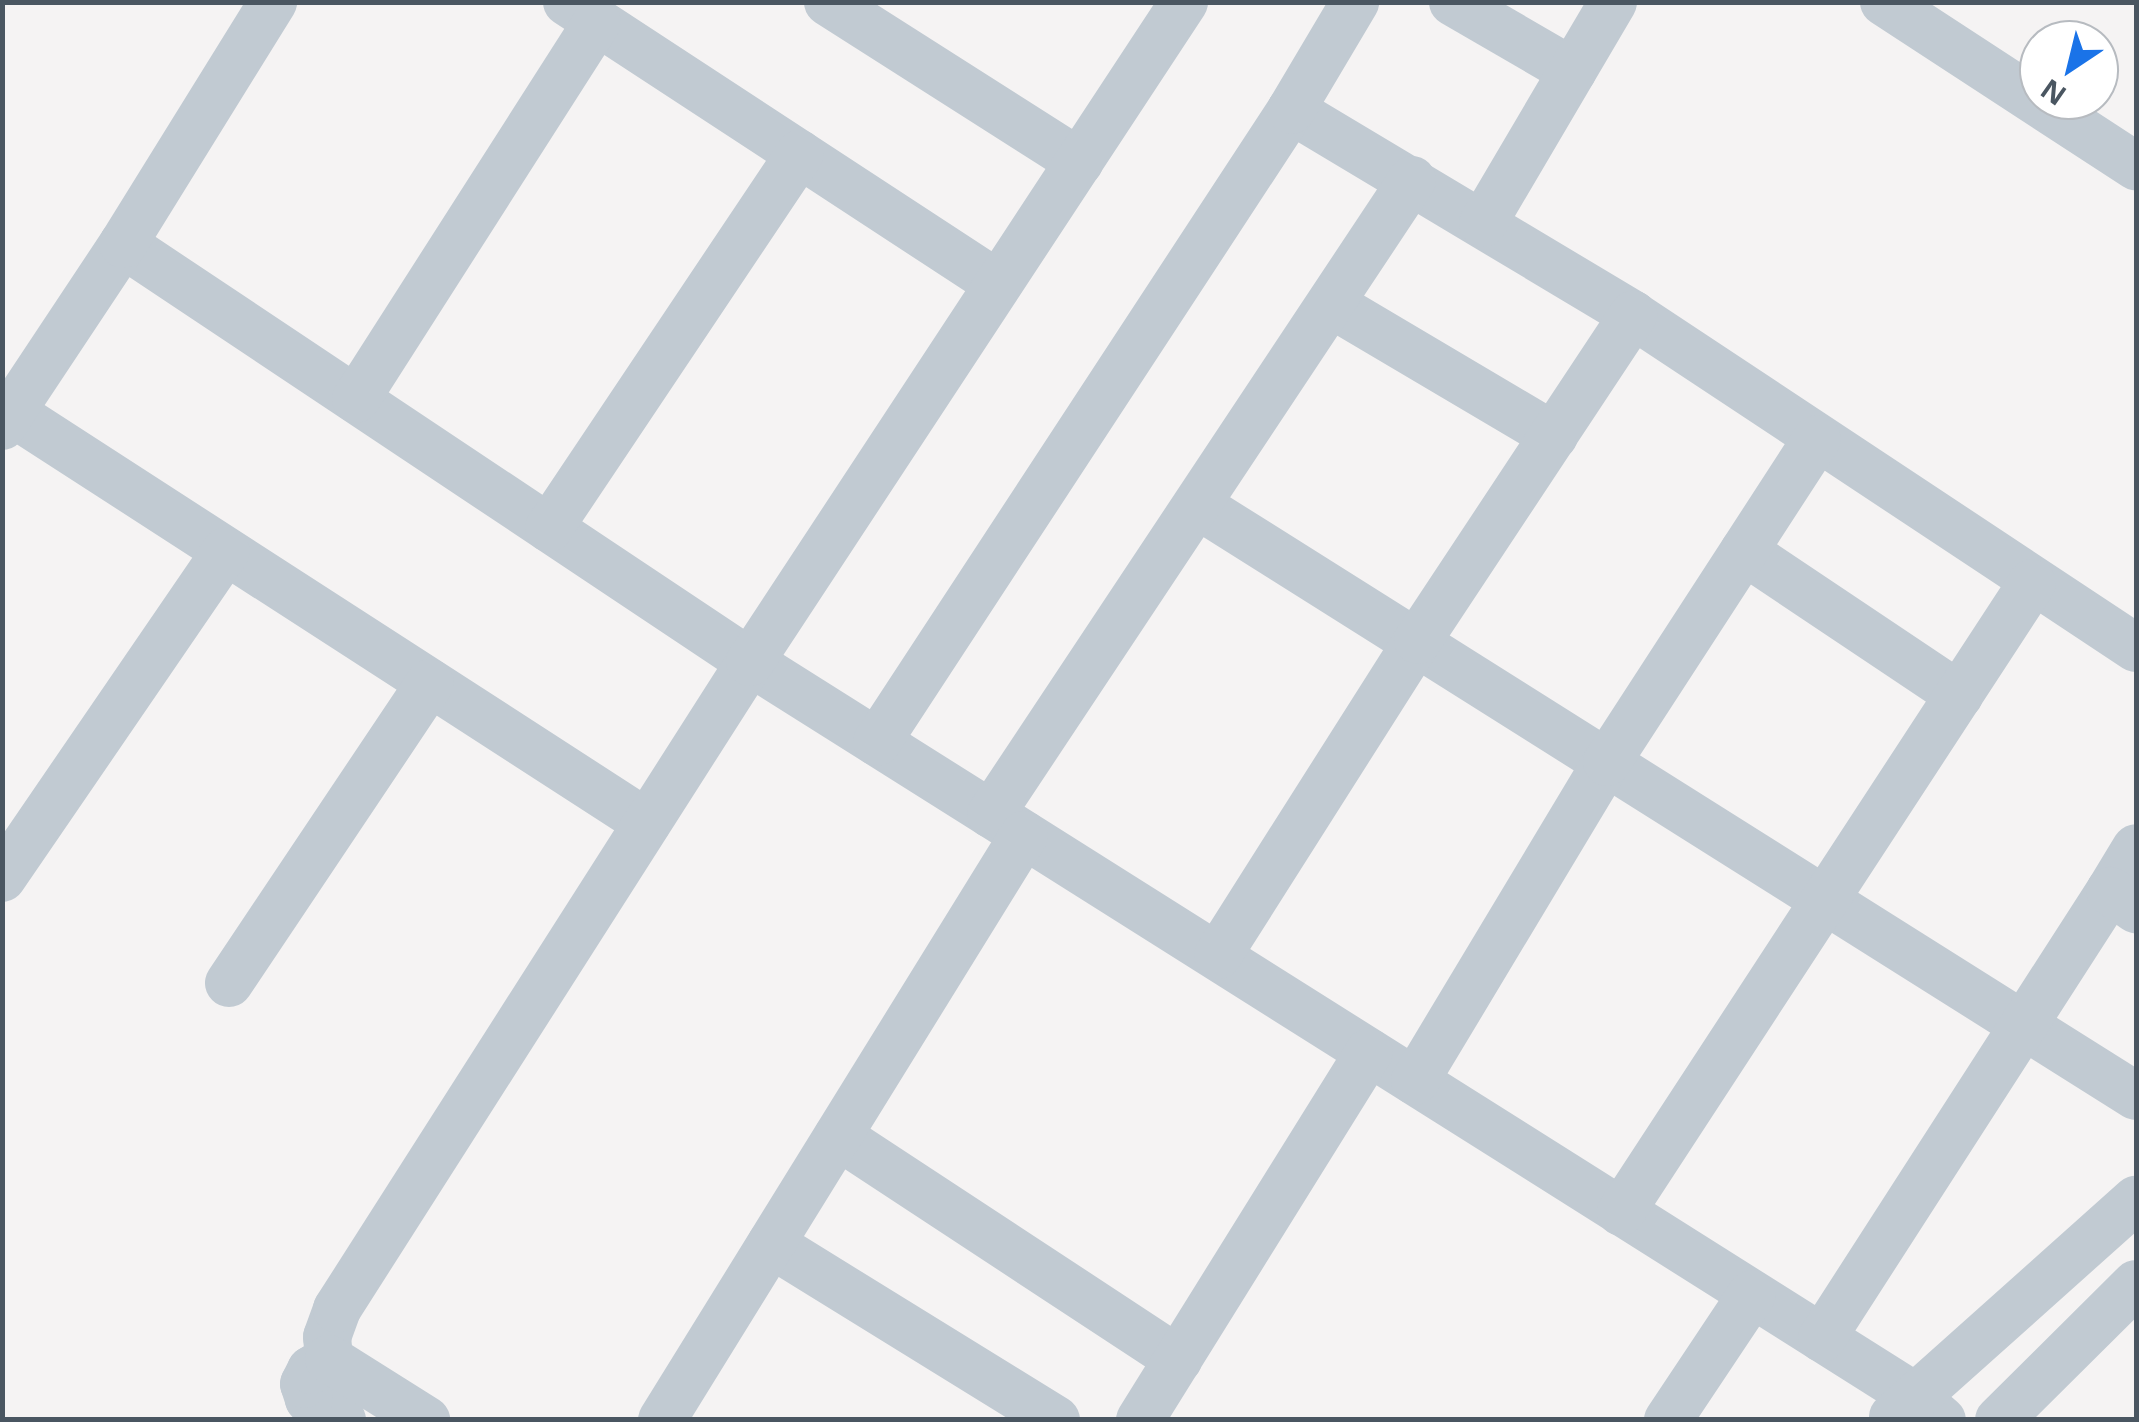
<!DOCTYPE html>
<style>
body{margin:0}
#map{position:relative;width:2139px;height:1422px;overflow:hidden;background:#f5f3f3;font-family:"Open Sans",sans-serif}
div>[style]{position:absolute}
[style*='--x']{left:calc(var(--x)*1px);top:calc(var(--y)*1px);width:calc(var(--w)*1px);rotate:calc(var(--a)*1deg)}
.minor>*{height:48px;margin:-24px;padding:0 24px;transform-origin:24px;border-radius:24px;background:#c1cad2}
span{translate:-50% -50%;white-space:nowrap;text-align:center;line-height:1.15;-webkit-text-stroke:8px #fff;paint-order:stroke}
.frame{position:absolute;inset:0;border:5px solid #4a5661;pointer-events:none}
.north{position:absolute;left:2019px;top:20px;width:100px;height:100px;box-sizing:border-box;background:#fff;border:2px solid #b7bbc0;border-radius:50%;rotate:215deg;font-size:28px;font-weight:700;line-height:40px;text-align:center;color:#4a5661}
.north::after{content:'';display:block;margin:auto;width:35px;height:45px;background:#1a73e8;clip-path:polygon(50% 0,100% 100%,50% 72%,0 100%)}
</style>
<div id="map">
<div class="minor">
<div style="--x:567;--y:2;--w:515;--a:33.2"></div>
<div style="--x:828;--y:2;--w:298;--a:32.5"></div>
<div style="--x:1453;--y:2;--w:138;--a:30.1"></div>
<div style="--x:1884;--y:2;--w:301;--a:33.1"></div>
<div style="--x:1291;--y:110;--w:399;--a:30.9"></div>
<div style="--x:1633;--y:315;--w:603;--a:33.51"></div>
<div style="--x:1483;--y:223;--w:256;--a:-59.5"></div>
<div style="--x:123;--y:244;--w:754;--a:33.69"></div>
<div style="--x:750;--y:662;--w:1376;--a:32.23"></div>
<div style="--x:1914;--y:1396;--w:37;--a:41"></div>
<div style="--x:1331;--y:304;--w:259;--a:30.6"></div>
<div style="--x:356;--y:399;--w:447;--a:-57.4"></div>
<div style="--x:11;--y:412;--w:757;--a:32.87"></div>
<div style="--x:2;--y:426;--w:219;--a:-56.4"></div>
<div style="--x:123;--y:244;--w:285;--a:-58.2"></div>
<div style="--x:1199;--y:506;--w:1107;--a:32.2"></div>
<div style="--x:549;--y:528;--w:450;--a:-56.2"></div>
<div style="--x:1744;--y:551;--w:259;--a:33.8"></div>
<div style="--x:877;--y:742;--w:756;--a:-56.77"></div>
<div style="--x:1291;--y:110;--w:126;--a:-59.3"></div>
<div style="--x:991;--y:814;--w:761;--a:-56.41"></div>
<div style="--x:2;--y:878;--w:396;--a:-55.6"></div>
<div style="--x:2110;--y:891;--w:50;--a:-58.8"></div>
<div style="--x:1218;--y:955;--w:373;--a:-57.6"></div>
<div style="--x:1418;--y:640;--w:390;--a:-56.5"></div>
<div style="--x:229;--y:983;--w:361;--a:-56.2"></div>
<div style="--x:1415;--y:1081;--w:372;--a:-59"></div>
<div style="--x:1607;--y:762;--w:385;--a:-57"></div>
<div style="--x:838;--y:1136;--w:407;--a:33.3"></div>
<div style="--x:1621;--y:1212;--w:751;--a:-56.84"></div>
<div style="--x:771;--y:1244;--w:335;--a:31.7"></div>
<div style="--x:1822;--y:1338;--w:532;--a:-57.21"></div>
<div style="--x:2110;--y:891;--w:32;--a:35"></div>
<div style="--x:329;--y:1359;--w:22;--a:-95"></div>
<div style="--x:327;--y:1337;--w:30;--a:-70"></div>
<div style="--x:337;--y:1309;--w:768;--a:-57.45"></div>
<div style="--x:750;--y:662;--w:790;--a:-56.67"></div>
<div style="--x:1893;--y:1417;--w:326;--a:-41.8"></div>
<div style="--x:342;--y:1420;--w:39;--a:-148"></div>
<div style="--x:309;--y:1399;--w:16;--a:-108"></div>
<div style="--x:304;--y:1384;--w:16;--a:-63"></div>
<div style="--x:311;--y:1370;--w:21;--a:-31"></div>
<div style="--x:329;--y:1359;--w:115;--a:32.2"></div>
<div style="--x:662;--y:1420;--w:688;--a:-58.25"></div>
<div style="--x:1140;--y:1420;--w:433;--a:-58.1"></div>
<div style="--x:1668;--y:1420;--w:151;--a:-56.3"></div>
<div style="--x:1999;--y:1420;--w:193;--a:-44.8"></div>
</div>
<div class="frame"></div>
<div class="north">N</div>
</div>
